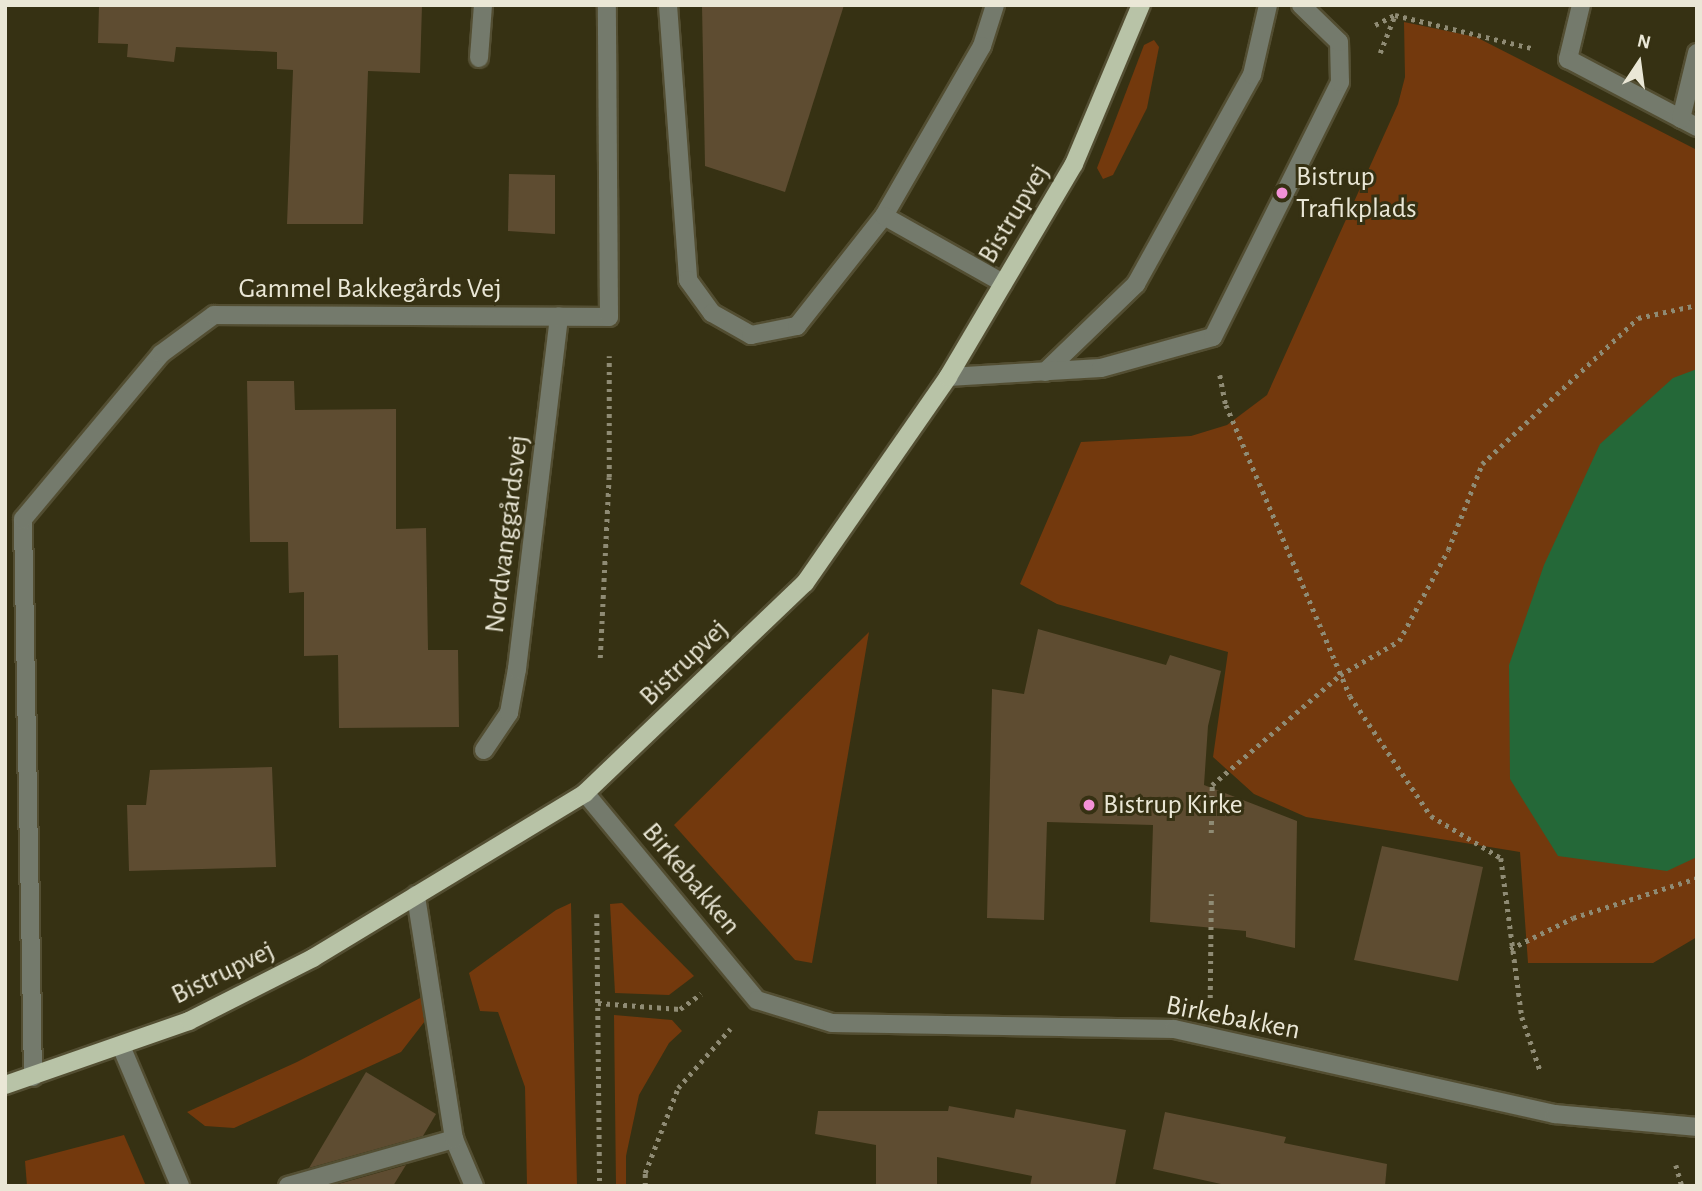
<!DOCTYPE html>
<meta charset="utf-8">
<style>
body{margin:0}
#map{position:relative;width:1702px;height:1191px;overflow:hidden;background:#363113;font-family:"Alegreya Sans",sans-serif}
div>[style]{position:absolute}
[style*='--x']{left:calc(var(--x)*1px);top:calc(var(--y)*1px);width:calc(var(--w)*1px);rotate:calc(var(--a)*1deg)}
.green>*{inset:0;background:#73390d}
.water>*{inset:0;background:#246838}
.building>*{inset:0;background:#5e4c31}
.path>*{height:4.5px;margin-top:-2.25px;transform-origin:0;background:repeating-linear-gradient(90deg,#8f8b74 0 3.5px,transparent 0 8.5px)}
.roads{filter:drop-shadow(2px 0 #534e32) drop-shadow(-2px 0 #534e32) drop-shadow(0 2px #534e32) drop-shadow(0 -2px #534e32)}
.minor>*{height:18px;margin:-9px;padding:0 9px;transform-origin:9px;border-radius:9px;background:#747a6c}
.major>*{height:18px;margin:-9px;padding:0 9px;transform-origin:9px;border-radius:9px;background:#b8c3a7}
.dots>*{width:19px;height:19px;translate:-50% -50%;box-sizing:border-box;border:4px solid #363113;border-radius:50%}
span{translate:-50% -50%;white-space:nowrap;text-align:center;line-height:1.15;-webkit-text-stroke:6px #363113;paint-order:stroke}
.poi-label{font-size:28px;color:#eae7d6}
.left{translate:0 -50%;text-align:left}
.street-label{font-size:28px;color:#eae7d6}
.frame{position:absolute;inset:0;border:7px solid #eae7d6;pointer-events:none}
.north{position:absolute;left:1604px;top:28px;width:70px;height:70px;-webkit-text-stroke:5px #363113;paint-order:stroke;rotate:13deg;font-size:19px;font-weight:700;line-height:28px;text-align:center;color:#eae7d6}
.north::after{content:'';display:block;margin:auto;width:24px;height:32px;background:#eae7d6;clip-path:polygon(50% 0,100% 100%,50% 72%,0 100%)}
</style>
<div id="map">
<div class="green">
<div style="clip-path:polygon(1404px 22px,1476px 37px,1697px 150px,1697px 937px,1653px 963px,1528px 963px,1520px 852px,1306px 817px,1254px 794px,1213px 757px,1228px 652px,1057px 604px,1020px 584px,1081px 442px,1191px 436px,1227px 425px,1267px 395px,1398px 104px,1405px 77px)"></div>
<div style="clip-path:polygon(1154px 40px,1159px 47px,1147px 108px,1113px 175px,1103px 179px,1097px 168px,1144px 45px)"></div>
<div style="clip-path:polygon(869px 632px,812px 963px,795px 960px,674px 825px)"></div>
<div style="clip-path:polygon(571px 903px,577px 1186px,527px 1186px,525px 1087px,498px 1012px,480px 1011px,469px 973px,556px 910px)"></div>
<div style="clip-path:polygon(622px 903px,694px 976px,669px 995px,615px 993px,610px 904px)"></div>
<div style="clip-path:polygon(424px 996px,428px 1006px,425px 1021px,401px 1052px,234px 1128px,205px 1126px,187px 1112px,297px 1062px)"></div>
<div style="clip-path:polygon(614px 1015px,672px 1020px,682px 1031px,669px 1043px,639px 1095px,626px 1156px,626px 1186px,616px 1186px)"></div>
<div style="clip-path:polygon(124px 1135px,146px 1186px,27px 1186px,25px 1161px)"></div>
</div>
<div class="water">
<div style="clip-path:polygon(1697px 369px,1697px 857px,1667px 871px,1558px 856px,1510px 779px,1509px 665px,1544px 565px,1600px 444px,1673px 378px)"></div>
</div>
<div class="building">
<div style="clip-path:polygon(99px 5px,422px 5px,420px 73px,368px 71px,363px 224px,287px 224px,293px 70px,277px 69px,277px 52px,176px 47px,174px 62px,127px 57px,128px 44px,98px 43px)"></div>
<div style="clip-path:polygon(702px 5px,844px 5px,785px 192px,705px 166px)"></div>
<div style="clip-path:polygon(509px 174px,555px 175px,555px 234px,508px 231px)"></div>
<div style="clip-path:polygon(247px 381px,294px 381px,295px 410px,396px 409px,396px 529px,426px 528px,428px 650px,458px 650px,459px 727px,339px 728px,338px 655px,304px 656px,304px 592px,289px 593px,288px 542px,250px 542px)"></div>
<div style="clip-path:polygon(1038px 629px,1166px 665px,1170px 655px,1221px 671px,1208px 726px,1204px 785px,1297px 821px,1295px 948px,1246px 937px,1246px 931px,1150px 922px,1153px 825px,1047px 822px,1044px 920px,987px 918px,992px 689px,1024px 694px)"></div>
<div style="clip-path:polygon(272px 767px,276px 867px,129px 871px,127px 805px,146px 805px,150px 770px)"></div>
<div style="clip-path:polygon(1382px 846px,1483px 867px,1458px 981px,1354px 960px)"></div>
<div style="clip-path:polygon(366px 1072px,436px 1114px,423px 1136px,309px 1168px)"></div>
<div style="clip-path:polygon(949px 1106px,1014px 1118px,1016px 1109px,1126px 1130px,1115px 1186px,1030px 1186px,1032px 1176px,937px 1157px,937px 1186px,876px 1186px,876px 1145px,815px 1134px,818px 1111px,948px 1111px)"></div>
<div style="clip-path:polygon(1165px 1112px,1286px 1137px,1284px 1143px,1387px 1164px,1385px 1186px,1230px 1186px,1153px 1169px)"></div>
<div style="clip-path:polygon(406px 1165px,393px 1186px,331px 1186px)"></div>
</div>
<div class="path">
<div style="--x:1375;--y:25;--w:22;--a:-27"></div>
<div style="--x:1395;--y:15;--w:140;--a:13.6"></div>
<div style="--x:1380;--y:53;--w:41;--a:-68.5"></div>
<div style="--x:1220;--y:375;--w:31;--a:79"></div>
<div style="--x:1226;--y:405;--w:316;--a:66.9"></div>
<div style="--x:1350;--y:696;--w:145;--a:56"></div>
<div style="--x:1431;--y:816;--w:82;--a:31"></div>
<div style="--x:1501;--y:858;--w:160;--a:82.5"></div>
<div style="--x:1522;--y:1017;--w:56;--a:71.2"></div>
<div style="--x:600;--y:658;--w:181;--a:-87.2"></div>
<div style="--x:609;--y:477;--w:121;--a:-90"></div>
<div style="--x:1211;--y:833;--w:48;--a:-88.8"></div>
<div style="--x:1212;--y:785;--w:169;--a:-40.7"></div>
<div style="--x:1340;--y:675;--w:68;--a:-30"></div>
<div style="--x:1399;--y:641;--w:103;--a:-61.7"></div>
<div style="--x:1448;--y:550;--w:92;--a:-68.4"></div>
<div style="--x:1482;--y:464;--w:214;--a:-43.1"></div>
<div style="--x:1638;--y:318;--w:60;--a:-12.4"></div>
<div style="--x:597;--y:914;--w:272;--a:89.4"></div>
<div style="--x:1510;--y:949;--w:70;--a:-26.2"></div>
<div style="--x:1573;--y:918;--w:130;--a:-17.9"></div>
<div style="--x:1210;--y:998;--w:104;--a:-89.4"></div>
<div style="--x:598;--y:1003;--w:82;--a:4.2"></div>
<div style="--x:680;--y:1009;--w:26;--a:-36"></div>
<div style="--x:1676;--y:1165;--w:22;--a:74"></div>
<div style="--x:645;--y:1186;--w:13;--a:-90"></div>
<div style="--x:645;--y:1173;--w:91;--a:-68.8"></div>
<div style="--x:678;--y:1088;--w:79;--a:-48.6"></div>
</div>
<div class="roads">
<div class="minor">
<div style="--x:668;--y:5;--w:276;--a:85.8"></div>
<div style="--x:688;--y:280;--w:41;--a:54"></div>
<div style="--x:712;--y:313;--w:45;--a:29.4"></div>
<div style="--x:751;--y:335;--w:47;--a:-11.1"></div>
<div style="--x:797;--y:326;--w:140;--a:-51.7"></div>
<div style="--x:995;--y:5;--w:43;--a:107.6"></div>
<div style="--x:982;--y:46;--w:196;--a:120"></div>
<div style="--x:884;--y:216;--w:137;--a:29.4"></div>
<div style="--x:1581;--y:5;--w:56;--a:103.5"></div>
<div style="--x:1568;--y:59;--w:146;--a:27.8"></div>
<div style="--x:479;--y:58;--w:53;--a:-85.7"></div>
<div style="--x:1681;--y:119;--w:68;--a:-76.4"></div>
<div style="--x:1045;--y:372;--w:127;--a:-44"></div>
<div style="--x:1136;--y:284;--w:239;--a:-61"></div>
<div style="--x:1252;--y:75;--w:72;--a:-77.1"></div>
<div style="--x:948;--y:377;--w:153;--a:-3.4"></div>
<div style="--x:1101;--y:368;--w:116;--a:-15.5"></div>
<div style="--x:1213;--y:337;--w:285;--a:-63.5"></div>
<div style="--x:1340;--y:82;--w:40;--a:-91.4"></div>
<div style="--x:1339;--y:42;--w:53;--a:-135.8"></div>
<div style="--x:484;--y:750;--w:45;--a:-56"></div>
<div style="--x:509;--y:713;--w:45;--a:-79.7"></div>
<div style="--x:517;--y:669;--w:355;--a:-83.2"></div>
<div style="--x:585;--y:793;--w:269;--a:50.3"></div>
<div style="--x:757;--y:1000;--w:78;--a:17"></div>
<div style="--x:832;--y:1023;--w:342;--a:1"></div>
<div style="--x:1174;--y:1029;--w:390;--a:12.6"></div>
<div style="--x:1555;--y:1114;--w:143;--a:5.2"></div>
<div style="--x:121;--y:1046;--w:152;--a:67.1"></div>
<div style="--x:33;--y:1077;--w:558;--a:-91.03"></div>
<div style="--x:23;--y:519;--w:215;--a:-50.1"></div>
<div style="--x:161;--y:354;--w:66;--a:-36.3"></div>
<div style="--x:214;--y:315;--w:395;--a:0.3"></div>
<div style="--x:609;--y:317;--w:312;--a:-90.4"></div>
<div style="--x:454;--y:1139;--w:51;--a:66.9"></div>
<div style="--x:288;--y:1186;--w:173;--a:-15.8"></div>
<div style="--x:454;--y:1139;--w:247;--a:-98.9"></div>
</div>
<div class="major">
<div style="--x:5;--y:1085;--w:195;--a:-19.2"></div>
<div style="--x:189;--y:1021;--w:139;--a:-26.9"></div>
<div style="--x:313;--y:958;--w:318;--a:-31.2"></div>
<div style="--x:585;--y:793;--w:304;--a:-43.7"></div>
<div style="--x:805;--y:583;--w:251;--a:-55.2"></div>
<div style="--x:948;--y:377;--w:247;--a:-59.4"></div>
<div style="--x:1074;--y:164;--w:173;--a:-67.2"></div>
</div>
</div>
<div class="dots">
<div style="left:1282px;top:193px;background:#f391d6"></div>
<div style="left:1089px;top:805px;background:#f391d6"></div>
</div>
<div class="poi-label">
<span class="left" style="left:1296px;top:193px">Bistrup<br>Trafikplads</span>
<span class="left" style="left:1103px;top:805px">Bistrup Kirke</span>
</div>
<div class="street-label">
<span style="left:1014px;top:214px;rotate:-59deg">Bistrupvej</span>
<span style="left:370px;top:289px">Gammel Bakkegårds Vej</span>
<span style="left:507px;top:534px;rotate:-83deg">Nordvanggårdsvej</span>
<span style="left:684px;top:663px;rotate:-44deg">Bistrupvej</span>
<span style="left:691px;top:879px;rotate:50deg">Birkebakken</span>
<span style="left:223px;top:973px;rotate:-26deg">Bistrupvej</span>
<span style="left:1233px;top:1018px;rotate:11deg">Birkebakken</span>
</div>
<div class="frame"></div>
<div class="north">N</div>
</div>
